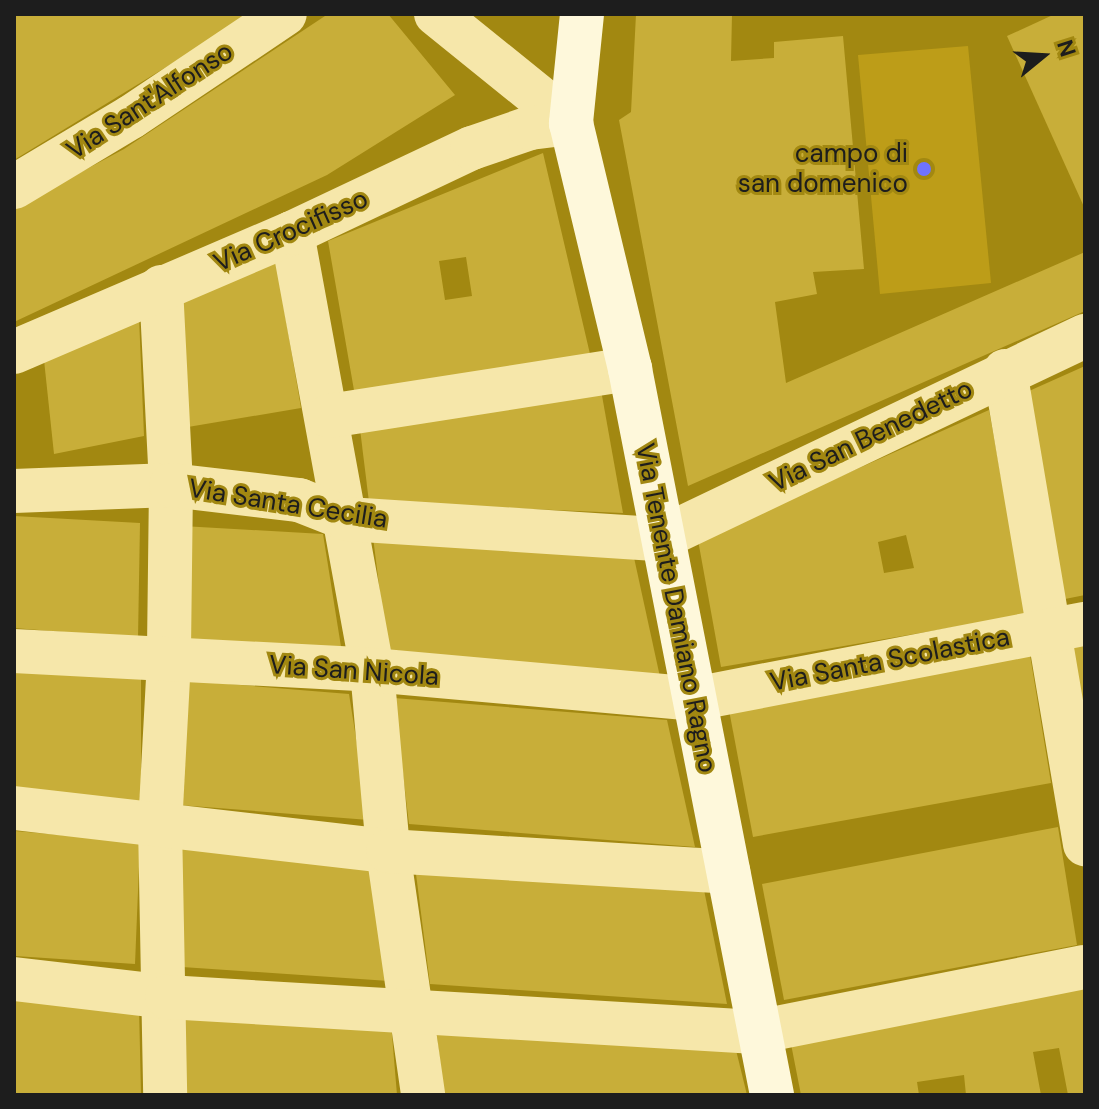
<!DOCTYPE html>
<style>
body{margin:0}
#map{position:relative;width:1099px;height:1109px;overflow:hidden;background:#a28811;font-family:"DM Sans",sans-serif}
div>[style]{position:absolute}
[style*='--x']{left:calc(var(--x)*1px);top:calc(var(--y)*1px);width:calc(var(--w)*1px);rotate:calc(var(--a)*1deg)}
.green>*{inset:0;background:#bd9d18}
.building>*{inset:0;background:#c8ae39}
.street>*{height:44px;margin:-22px;padding:0 22px;transform-origin:22px;border-radius:22px;background:#f6e7aa}
.secondary>*{height:44px;margin:-22px;padding:0 22px;transform-origin:22px;border-radius:22px;background:#fef8db}
.dots>*{width:22px;height:22px;translate:-50% -50%;box-sizing:border-box;border:4px solid #a28811;border-radius:50%}
span{translate:-50% -50%;white-space:nowrap;text-align:center;line-height:1.15;-webkit-text-stroke:6px #a28811;paint-order:stroke}
.street-label{font-size:26px;color:#1d1d1d}
.poi-label{font-size:26px;color:#1d1d1d}
.right{translate:-100% -50%;text-align:right}
.frame{position:absolute;inset:0;border:16px solid #1d1d1d;pointer-events:none}
.north{position:absolute;left:1003px;top:16px;width:80px;height:80px;-webkit-text-stroke:6px #a28811;paint-order:stroke;rotate:72deg;font-size:22px;font-weight:700;line-height:32px;text-align:center;color:#1d1d1d}
.north::after{content:'';display:block;margin:auto;width:28px;height:36px;background:#1d1d1d;clip-path:polygon(50% 0,100% 100%,50% 72%,0 100%)}
</style>
<div id="map">
<div class="green">
<div style="clip-path:polygon(968px 46px,991px 283px,880px 294px,858px 55px)"></div>
</div>
<div class="building">
<div style="clip-path:polygon(14px 14px,253px 14px,14px 160px)"></div>
<div style="clip-path:polygon(328px 14px,388px 14px,455px 95px,327px 175px,14px 322px,14px 208px,124px 149px)"></div>
<div style="clip-path:polygon(636px 14px,732px 14px,731px 61px,774px 58px,774px 42px,843px 36px,864px 269px,813px 272px,817px 294px,775px 302px,786px 383px,1085px 252px,1085px 311px,688px 486px,619px 120px,631px 112px)"></div>
<div style="clip-path:polygon(1055px 14px,1085px 14px,1085px 209px,1007px 36px)"></div>
<div style="clip-path:polygon(evenodd,543px 153px,590px 354px,355px 396px,328px 241px,543px 153px,466px 257px,472px 296px,445px 300px,439px 261px,466px 257px)"></div>
<div style="clip-path:polygon(276px 261px,301px 408px,182px 428px,179px 302px)"></div>
<div style="clip-path:polygon(139px 317px,144px 436px,54px 454px,44px 360px)"></div>
<div style="clip-path:polygon(1085px 366px,1085px 595px,1065px 599px,1029px 391px)"></div>
<div style="clip-path:polygon(601px 390px,623px 513px,369px 502px,360px 429px)"></div>
<div style="clip-path:polygon(evenodd,989px 410px,1026px 615px,721px 667px,698px 540px,989px 410px,906px 535px,914px 568px,884px 573px,878px 542px,906px 535px)"></div>
<div style="clip-path:polygon(14px 516px,140px 523px,138px 638px,14px 628px)"></div>
<div style="clip-path:polygon(182px 526px,323px 534px,342px 653px,181px 641px)"></div>
<div style="clip-path:polygon(373px 537px,633px 553px,660px 677px,388px 657px)"></div>
<div style="clip-path:polygon(1085px 636px,1085px 715px,1071px 638px)"></div>
<div style="clip-path:polygon(1030px 655px,1051px 783px,753px 837px,729px 710px)"></div>
<div style="clip-path:polygon(14px 667px,141px 677px,141px 802px,14px 791px)"></div>
<div style="clip-path:polygon(179px 680px,349px 694px,369px 820px,179px 805px)"></div>
<div style="clip-path:polygon(394px 698px,667px 720px,695px 847px,409px 824px)"></div>
<div style="clip-path:polygon(1058px 827px,1077px 945px,784px 1000px,762px 884px)"></div>
<div style="clip-path:polygon(15px 831px,140px 842px,135px 964px,15px 956px)"></div>
<div style="clip-path:polygon(181px 846px,374px 862px,389px 981px,182px 967px)"></div>
<div style="clip-path:polygon(415px 866px,704px 890px,727px 1004px,430px 984px)"></div>
<div style="clip-path:polygon(1085px 988px,1085px 1095px,1068px 1095px,1059px 1048px,1033px 1052px,1041px 1095px,966px 1095px,964px 1075px,917px 1082px,919px 1095px,801px 1095px,791px 1044px)"></div>
<div style="clip-path:polygon(14px 994px,139px 1007px,141px 1095px,14px 1095px)"></div>
<div style="clip-path:polygon(182px 1012px,391px 1023px,397px 1095px,182px 1095px)"></div>
<div style="clip-path:polygon(436px 1028px,735px 1046px,747px 1095px,444px 1095px)"></div>
</div>
<div class="street">
<div style="--x:436;--y:14;--w:174;--a:38.9"></div>
<div style="--x:14;--y:187;--w:136;--a:-30.9"></div>
<div style="--x:131;--y:117;--w:185;--a:-33.8"></div>
<div style="--x:292;--y:233;--w:444;--a:79.6"></div>
<div style="--x:372;--y:670;--w:182;--a:84.9"></div>
<div style="--x:388;--y:851;--w:246;--a:81.8"></div>
<div style="--x:161;--y:287;--w:198;--a:87.1"></div>
<div style="--x:171;--y:485;--w:175;--a:90.7"></div>
<div style="--x:169;--y:660;--w:164;--a:93.1"></div>
<div style="--x:160;--y:824;--w:271;--a:88.9"></div>
<div style="--x:14;--y:352;--w:302;--a:-23.2"></div>
<div style="--x:292;--y:233;--w:199;--a:-25.3"></div>
<div style="--x:472;--y:148;--w:61;--a:-19"></div>
<div style="--x:530;--y:128;--w:41;--a:-7"></div>
<div style="--x:1005;--y:371;--w:480;--a:80.4"></div>
<div style="--x:329;--y:416;--w:305;--a:-8.9"></div>
<div style="--x:14;--y:491;--w:157;--a:-2.2"></div>
<div style="--x:171;--y:485;--w:129;--a:6.7"></div>
<div style="--x:299;--y:500;--w:52;--a:21.6"></div>
<div style="--x:347;--y:519;--w:313;--a:3.7"></div>
<div style="--x:659;--y:539;--w:472;--a:-25.5"></div>
<div style="--x:14;--y:651;--w:359;--a:3"></div>
<div style="--x:372;--y:670;--w:323;--a:5.1"></div>
<div style="--x:694;--y:699;--w:398;--a:-10.9"></div>
<div style="--x:14;--y:808;--w:376;--a:6.6"></div>
<div style="--x:388;--y:851;--w:341;--a:3.5"></div>
<div style="--x:14;--y:979;--w:154;--a:6.7"></div>
<div style="--x:167;--y:997;--w:590;--a:3.4"></div>
<div style="--x:756;--y:1032;--w:335;--a:-11.2"></div>
</div>
<div class="secondary">
<div style="--x:582;--y:14;--w:110;--a:95.8"></div>
<div style="--x:571;--y:123;--w:253;--a:76.5"></div>
<div style="--x:630;--y:369;--w:740;--a:78.93"></div>
</div>
<div class="dots">
<div style="left:924px;top:169px;background:#6f73ff"></div>
</div>
<div class="street-label">
<span style="left:150px;top:101px;rotate:-33deg">Via Sant'Alfonso</span>
<span style="left:291px;top:231px;rotate:-24deg">Via Crocifisso</span>
<span style="left:871px;top:436px;rotate:-26deg">Via San Benedetto</span>
<span style="left:288px;top:504px;rotate:9deg">Via Santa Cecilia</span>
<span style="left:676px;top:608px;rotate:79deg">Via Tenente Damiano Ragno</span>
<span style="left:890px;top:660px;rotate:-11deg">Via Santa Scolastica</span>
<span style="left:354px;top:671px;rotate:4deg">Via San Nicola</span>
</div>
<div class="poi-label">
<span class="right" style="left:908px;top:169px">campo di<br>san domenico</span>
</div>
<div class="frame"></div>
<div class="north">N</div>
</div>
